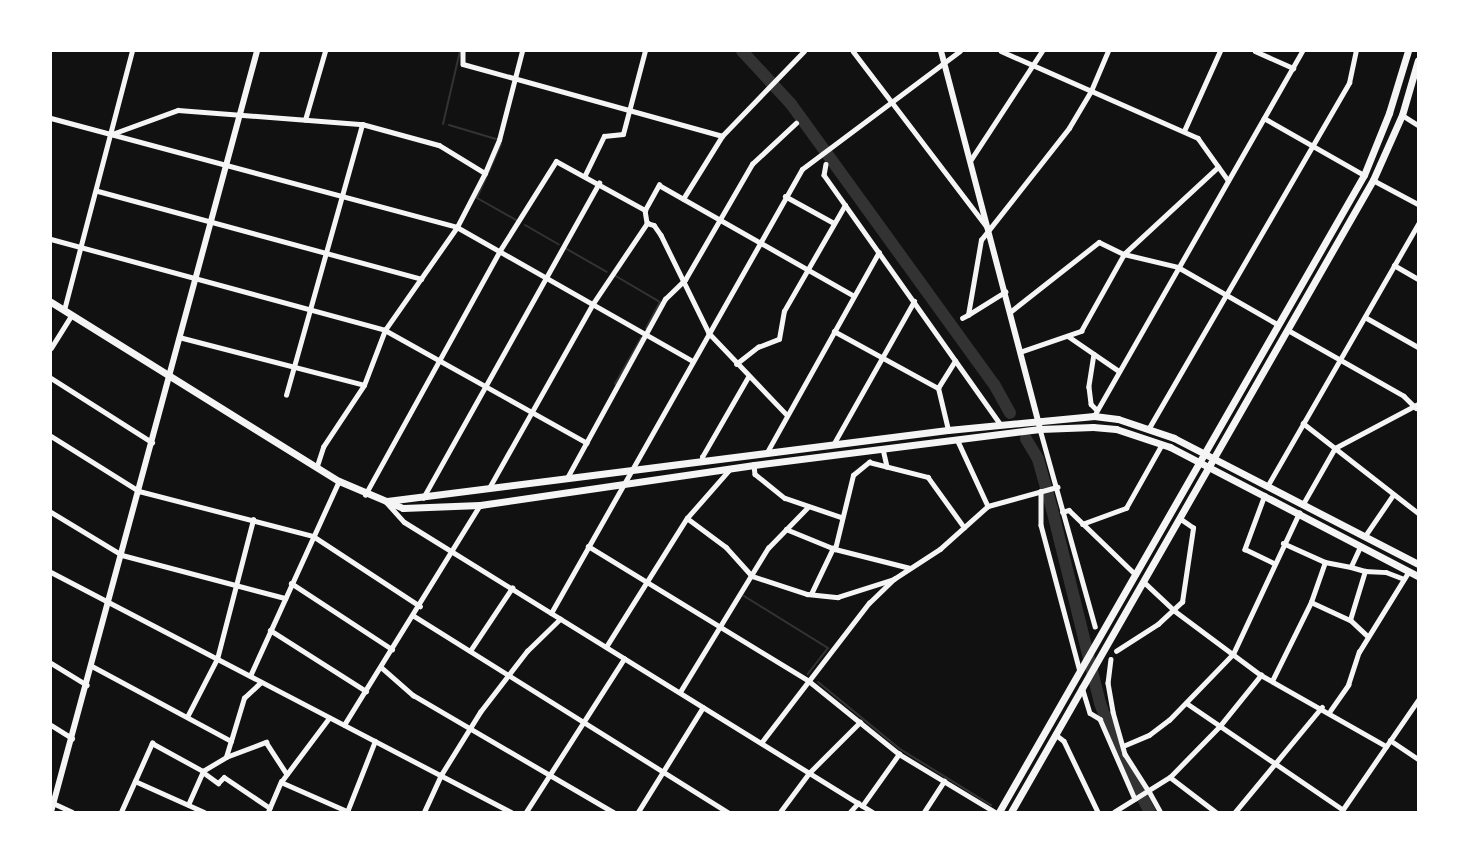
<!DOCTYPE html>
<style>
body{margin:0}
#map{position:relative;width:1469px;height:863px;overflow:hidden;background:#111;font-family:Figtree,sans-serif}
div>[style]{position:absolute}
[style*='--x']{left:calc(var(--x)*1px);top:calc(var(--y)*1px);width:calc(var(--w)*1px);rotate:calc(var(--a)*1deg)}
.stream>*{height:2px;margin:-1px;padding:0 1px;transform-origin:1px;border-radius:1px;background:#333}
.river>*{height:12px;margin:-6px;padding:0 6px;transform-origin:6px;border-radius:6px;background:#333}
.minor>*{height:4.5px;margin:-2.25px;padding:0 2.25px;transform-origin:2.25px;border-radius:2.25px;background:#f5f5f5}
.tertiary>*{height:5px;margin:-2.5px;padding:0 2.5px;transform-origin:2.5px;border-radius:2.5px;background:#f5f5f5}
.secondary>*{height:6px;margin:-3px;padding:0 3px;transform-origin:3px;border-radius:3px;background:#f5f5f5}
.primary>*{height:7px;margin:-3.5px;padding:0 3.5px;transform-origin:3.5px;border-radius:3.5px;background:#f5f5f5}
.trunk>*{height:7px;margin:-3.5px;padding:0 3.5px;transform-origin:3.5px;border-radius:3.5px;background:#f5f5f5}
span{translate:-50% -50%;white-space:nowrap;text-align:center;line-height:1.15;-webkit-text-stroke:4.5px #fff;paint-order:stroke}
.frame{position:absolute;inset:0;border:52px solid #fff;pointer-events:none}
</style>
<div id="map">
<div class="stream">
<div style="--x:443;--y:124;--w:75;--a:-76.9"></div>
<div style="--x:449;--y:125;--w:49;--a:16.6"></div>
<div style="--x:501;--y:144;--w:59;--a:114"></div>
<div style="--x:477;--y:198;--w:45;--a:29.4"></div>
<div style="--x:525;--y:225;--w:39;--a:30"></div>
<div style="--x:565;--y:248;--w:48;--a:29.7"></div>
<div style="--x:614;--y:275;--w:53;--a:30.4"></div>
<div style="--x:660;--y:302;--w:30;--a:118"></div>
<div style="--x:615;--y:384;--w:53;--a:-60.5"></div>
<div style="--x:744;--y:596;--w:99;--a:31.8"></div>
<div style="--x:828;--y:648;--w:33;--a:128"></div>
<div style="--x:818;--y:682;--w:106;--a:39.3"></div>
<div style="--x:900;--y:749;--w:107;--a:31.6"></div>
</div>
<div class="river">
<div style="--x:742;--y:51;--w:72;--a:47.2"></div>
<div style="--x:791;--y:104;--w:346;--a:54.1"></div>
<div style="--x:994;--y:384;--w:33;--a:61"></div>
<div style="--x:1026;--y:439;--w:23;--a:59"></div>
<div style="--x:1038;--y:459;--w:52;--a:74.4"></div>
<div style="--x:1052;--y:509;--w:200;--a:76.1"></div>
<div style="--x:1100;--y:703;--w:47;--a:70"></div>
<div style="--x:1116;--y:747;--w:73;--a:62.4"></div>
</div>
<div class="minor">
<div style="--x:463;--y:51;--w:13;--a:90"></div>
<div style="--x:463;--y:64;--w:269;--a:15.5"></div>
<div style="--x:722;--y:136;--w:118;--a:-46"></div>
<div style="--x:853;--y:51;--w:223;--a:52.7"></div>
<div style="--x:1001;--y:51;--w:215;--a:23.8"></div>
<div style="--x:1198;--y:138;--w:52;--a:54.5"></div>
<div style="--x:1255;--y:51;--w:42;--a:24.1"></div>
<div style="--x:1402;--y:115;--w:19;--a:32"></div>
<div style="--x:51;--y:118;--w:420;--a:15"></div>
<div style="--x:457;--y:227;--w:271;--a:29.6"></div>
<div style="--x:1264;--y:118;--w:115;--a:29.7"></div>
<div style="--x:305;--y:120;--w:72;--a:-73.8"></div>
<div style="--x:1184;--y:131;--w:88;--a:-65.8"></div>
<div style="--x:112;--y:134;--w:70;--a:-20"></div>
<div style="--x:178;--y:110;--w:185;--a:4.4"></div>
<div style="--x:362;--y:124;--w:80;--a:15.3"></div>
<div style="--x:439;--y:145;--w:54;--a:31.3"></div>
<div style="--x:970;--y:161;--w:131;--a:-56.8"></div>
<div style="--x:826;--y:164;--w:11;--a:100"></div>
<div style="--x:824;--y:175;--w:306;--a:54.7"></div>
<div style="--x:585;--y:175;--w:43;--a:-64"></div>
<div style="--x:604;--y:136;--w:19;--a:-6"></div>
<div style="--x:623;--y:134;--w:86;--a:-75.2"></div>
<div style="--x:1373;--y:180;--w:51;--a:28.1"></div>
<div style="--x:98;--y:191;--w:335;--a:15.2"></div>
<div style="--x:785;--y:196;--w:56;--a:28.9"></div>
<div style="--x:683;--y:199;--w:74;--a:-58.2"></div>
<div style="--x:645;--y:210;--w:29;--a:-61"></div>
<div style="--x:659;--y:185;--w:224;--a:29.6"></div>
<div style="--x:51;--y:239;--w:346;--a:15.2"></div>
<div style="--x:385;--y:330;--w:231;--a:29.2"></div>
<div style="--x:1394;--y:265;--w:28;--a:30"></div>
<div style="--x:64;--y:310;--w:268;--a:-75.3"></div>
<div style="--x:1010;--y:312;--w:113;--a:-38.2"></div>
<div style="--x:1099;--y:242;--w:28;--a:26"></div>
<div style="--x:1124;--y:254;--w:56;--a:13.5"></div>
<div style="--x:1178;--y:267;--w:116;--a:29.9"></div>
<div style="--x:968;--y:315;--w:44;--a:-31.9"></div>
<div style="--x:1365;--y:317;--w:61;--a:29.5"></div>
<div style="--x:962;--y:318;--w:7;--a:-27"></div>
<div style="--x:968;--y:315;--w:76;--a:-80.2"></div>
<div style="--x:981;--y:240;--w:142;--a:-51.8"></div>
<div style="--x:1069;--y:128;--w:43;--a:-59.3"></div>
<div style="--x:1091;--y:91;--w:43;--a:-67"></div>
<div style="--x:1288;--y:330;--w:133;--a:29.6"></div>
<div style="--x:1404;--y:396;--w:17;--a:45"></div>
<div style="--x:834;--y:331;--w:119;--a:28.7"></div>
<div style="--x:1068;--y:336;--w:62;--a:34.5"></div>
<div style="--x:179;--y:337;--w:191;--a:14.5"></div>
<div style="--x:51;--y:348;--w:39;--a:-58"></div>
<div style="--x:1020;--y:352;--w:65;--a:-19"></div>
<div style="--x:1081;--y:331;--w:88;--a:-60.8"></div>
<div style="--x:1124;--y:254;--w:128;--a:-42.8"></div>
<div style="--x:1094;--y:354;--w:33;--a:99"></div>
<div style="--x:1089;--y:387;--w:17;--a:83"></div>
<div style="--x:1091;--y:404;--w:8;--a:45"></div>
<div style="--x:736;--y:364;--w:28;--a:-38"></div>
<div style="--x:758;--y:347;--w:22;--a:-21"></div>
<div style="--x:779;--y:339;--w:28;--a:-80"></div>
<div style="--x:784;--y:311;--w:122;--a:-60.1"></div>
<div style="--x:51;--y:378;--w:120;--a:32.4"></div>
<div style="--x:286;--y:395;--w:281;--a:-74.3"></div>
<div style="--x:1094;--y:416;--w:420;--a:-60.3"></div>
<div style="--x:1303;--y:423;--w:146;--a:38"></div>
<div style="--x:1149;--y:428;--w:399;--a:-59.9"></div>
<div style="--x:1349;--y:83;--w:33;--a:-78"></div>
<div style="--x:1040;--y:429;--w:205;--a:74.4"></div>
<div style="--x:948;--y:430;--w:43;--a:-103.4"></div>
<div style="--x:938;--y:388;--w:32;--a:-58"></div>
<div style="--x:51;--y:436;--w:104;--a:32"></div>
<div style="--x:139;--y:491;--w:180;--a:14.5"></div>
<div style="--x:313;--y:536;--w:128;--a:33.2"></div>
<div style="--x:957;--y:439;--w:74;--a:65.2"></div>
<div style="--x:833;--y:445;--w:165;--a:-60.6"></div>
<div style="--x:883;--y:449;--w:18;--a:77"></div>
<div style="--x:766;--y:454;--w:231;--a:-60.8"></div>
<div style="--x:703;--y:462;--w:5;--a:-101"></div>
<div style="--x:702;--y:457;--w:92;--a:-60.1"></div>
<div style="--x:754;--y:465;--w:9;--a:84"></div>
<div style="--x:755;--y:474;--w:38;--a:39"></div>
<div style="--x:785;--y:498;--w:59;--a:18.7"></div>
<div style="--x:317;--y:466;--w:20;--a:-72"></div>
<div style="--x:323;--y:447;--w:74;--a:-56.5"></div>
<div style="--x:364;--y:385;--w:59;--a:-69.1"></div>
<div style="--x:385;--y:330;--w:126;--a:-55"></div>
<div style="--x:457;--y:227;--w:61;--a:-62.6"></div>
<div style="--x:485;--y:173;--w:36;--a:-67"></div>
<div style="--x:499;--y:140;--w:92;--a:-75.5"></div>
<div style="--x:567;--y:478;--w:204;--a:-61.3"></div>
<div style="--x:665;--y:299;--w:28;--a:-44"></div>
<div style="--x:685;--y:280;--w:134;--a:-60"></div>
<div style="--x:752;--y:164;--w:60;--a:-43"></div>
<div style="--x:1268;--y:485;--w:301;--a:-60.1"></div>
<div style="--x:489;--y:488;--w:210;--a:-60.6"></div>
<div style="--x:592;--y:305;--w:99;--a:-56.1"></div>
<div style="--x:1041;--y:491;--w:34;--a:90"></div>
<div style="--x:1041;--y:525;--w:152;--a:75.1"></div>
<div style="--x:365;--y:495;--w:277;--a:-61.1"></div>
<div style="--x:499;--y:252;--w:107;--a:-57.9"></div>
<div style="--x:556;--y:161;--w:102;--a:28.8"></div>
<div style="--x:645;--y:210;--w:13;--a:81"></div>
<div style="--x:647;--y:223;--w:7;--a:16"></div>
<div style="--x:654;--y:225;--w:12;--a:55"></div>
<div style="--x:661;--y:235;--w:109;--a:63.9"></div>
<div style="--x:709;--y:333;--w:113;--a:46.4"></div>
<div style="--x:1265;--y:495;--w:58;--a:110.3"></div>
<div style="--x:1245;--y:549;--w:32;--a:26"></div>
<div style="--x:423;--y:498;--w:361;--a:-60.8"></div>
<div style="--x:1303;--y:504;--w:64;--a:-60.3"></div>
<div style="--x:1335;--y:448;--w:94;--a:-27.9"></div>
<div style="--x:51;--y:512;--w:83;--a:31.2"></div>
<div style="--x:122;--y:555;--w:169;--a:14.8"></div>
<div style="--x:1062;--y:512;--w:7;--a:-16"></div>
<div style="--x:1069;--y:510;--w:93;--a:44.1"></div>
<div style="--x:687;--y:518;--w:49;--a:36.6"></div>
<div style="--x:726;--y:547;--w:39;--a:48"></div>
<div style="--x:752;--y:576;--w:58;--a:18.1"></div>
<div style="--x:807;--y:594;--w:31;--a:6"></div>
<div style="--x:838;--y:597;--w:59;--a:-17.8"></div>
<div style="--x:1082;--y:524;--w:47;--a:-20"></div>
<div style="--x:1126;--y:508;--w:73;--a:-60.6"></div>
<div style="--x:786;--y:529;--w:53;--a:22.2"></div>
<div style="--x:835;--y:549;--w:77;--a:14.2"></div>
<div style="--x:1365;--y:536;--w:50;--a:-55.7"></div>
<div style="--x:1283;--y:543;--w:46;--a:24.3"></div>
<div style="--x:1325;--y:562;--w:26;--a:11"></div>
<div style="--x:588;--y:546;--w:259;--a:31.4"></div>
<div style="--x:809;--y:681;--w:116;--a:39"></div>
<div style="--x:899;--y:754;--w:112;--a:31.1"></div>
<div style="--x:1361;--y:546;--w:23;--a:115"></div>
<div style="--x:1351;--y:567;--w:15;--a:16"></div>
<div style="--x:835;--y:549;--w:76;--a:-76.3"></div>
<div style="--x:853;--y:475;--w:21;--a:-39"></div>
<div style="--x:869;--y:462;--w:61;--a:14.3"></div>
<div style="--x:928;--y:477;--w:62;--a:54.2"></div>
<div style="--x:51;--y:572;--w:519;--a:27.55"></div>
<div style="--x:1144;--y:582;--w:42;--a:43.1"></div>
<div style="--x:1175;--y:611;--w:107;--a:36.7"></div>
<div style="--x:1261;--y:675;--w:144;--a:29.6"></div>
<div style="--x:291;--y:583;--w:121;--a:33.2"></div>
<div style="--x:811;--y:594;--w:51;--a:-64.4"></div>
<div style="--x:1311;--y:602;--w:43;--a:24.8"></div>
<div style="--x:414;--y:616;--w:370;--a:32"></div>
<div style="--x:270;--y:630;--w:114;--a:32.4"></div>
<div style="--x:1368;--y:637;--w:25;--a:-137"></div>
<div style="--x:1350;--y:620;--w:51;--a:-73"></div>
<div style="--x:1365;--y:571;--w:21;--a:3"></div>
<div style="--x:1386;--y:572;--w:19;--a:21"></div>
<div style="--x:606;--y:647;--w:152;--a:-57.9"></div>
<div style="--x:687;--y:518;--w:65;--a:-48.7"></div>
<div style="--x:470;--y:651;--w:76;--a:-56.3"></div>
<div style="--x:1116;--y:651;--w:50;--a:-32.7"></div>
<div style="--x:1158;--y:624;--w:33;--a:-43"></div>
<div style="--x:1182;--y:602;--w:75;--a:-81.5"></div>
<div style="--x:1193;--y:528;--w:16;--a:-145"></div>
<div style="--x:1111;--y:659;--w:24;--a:97"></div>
<div style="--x:1108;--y:683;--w:29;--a:80"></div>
<div style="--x:1113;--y:712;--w:44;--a:74.1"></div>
<div style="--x:1125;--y:754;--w:43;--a:57.4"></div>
<div style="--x:51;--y:663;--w:42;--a:31.4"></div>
<div style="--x:92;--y:666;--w:158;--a:28.3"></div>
<div style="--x:231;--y:741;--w:45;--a:-73.2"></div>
<div style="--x:244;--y:698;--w:23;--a:-43"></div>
<div style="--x:381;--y:667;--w:43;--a:41.2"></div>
<div style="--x:413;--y:695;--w:232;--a:30.3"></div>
<div style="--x:250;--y:676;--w:214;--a:-65.5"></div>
<div style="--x:1272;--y:681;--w:88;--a:-63.7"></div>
<div style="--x:1311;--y:602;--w:42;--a:-70.7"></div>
<div style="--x:1082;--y:687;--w:27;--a:73"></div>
<div style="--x:1090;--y:713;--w:12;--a:31"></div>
<div style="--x:1100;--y:719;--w:87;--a:66.4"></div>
<div style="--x:680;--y:692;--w:169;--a:-58.6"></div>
<div style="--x:768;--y:548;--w:57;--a:-45.7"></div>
<div style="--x:1188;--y:704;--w:186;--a:34.3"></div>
<div style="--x:1330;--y:711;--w:32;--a:-55"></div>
<div style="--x:1348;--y:685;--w:35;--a:-72"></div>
<div style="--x:1359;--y:652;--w:95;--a:-58.3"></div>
<div style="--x:187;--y:717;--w:65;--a:-62.7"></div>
<div style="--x:217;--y:659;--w:144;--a:-75.5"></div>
<div style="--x:51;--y:725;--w:25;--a:32"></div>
<div style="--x:344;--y:725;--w:259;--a:-58.3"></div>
<div style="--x:1055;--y:734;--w:11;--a:38"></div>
<div style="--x:1064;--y:741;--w:79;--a:64.4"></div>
<div style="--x:1390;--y:740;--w:34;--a:34"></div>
<div style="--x:761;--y:743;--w:177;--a:-52.4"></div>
<div style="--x:869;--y:603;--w:35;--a:-44"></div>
<div style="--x:894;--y:579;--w:55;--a:-33.1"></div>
<div style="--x:940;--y:549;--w:64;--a:-41.9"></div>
<div style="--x:988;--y:506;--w:72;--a:-15.4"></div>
<div style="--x:1123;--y:746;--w:28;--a:-23"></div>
<div style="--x:1149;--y:735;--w:25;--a:-37"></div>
<div style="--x:1169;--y:720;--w:92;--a:-45.9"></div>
<div style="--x:1233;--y:654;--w:156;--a:-64.9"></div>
<div style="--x:226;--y:757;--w:17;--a:-73"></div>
<div style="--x:203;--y:772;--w:19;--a:36"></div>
<div style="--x:218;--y:783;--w:8;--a:-45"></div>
<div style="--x:224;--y:777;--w:55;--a:34"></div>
<div style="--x:1170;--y:777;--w:58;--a:37.3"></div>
<div style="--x:135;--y:781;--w:76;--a:24.2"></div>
<div style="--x:281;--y:782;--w:74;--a:23.8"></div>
<div style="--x:53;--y:803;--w:21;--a:25"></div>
<div style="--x:188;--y:805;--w:37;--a:-66"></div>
<div style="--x:862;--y:806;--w:64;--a:-54.6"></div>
<div style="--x:121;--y:812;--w:76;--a:-65.8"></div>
<div style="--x:152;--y:743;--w:58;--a:28.8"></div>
<div style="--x:203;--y:771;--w:27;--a:-31"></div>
<div style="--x:226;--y:757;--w:43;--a:-20.6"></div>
<div style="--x:266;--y:742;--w:38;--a:57"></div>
<div style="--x:268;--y:812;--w:33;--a:-67"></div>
<div style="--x:281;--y:782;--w:80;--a:-53.1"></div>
<div style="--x:347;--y:812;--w:76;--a:-68.5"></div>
<div style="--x:424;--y:812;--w:41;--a:-65.3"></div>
<div style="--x:441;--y:775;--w:74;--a:-58.2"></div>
<div style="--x:480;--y:712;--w:77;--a:-52.4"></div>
<div style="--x:527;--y:651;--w:46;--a:-44.1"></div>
<div style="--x:526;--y:812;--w:182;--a:-57.4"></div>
<div style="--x:638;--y:812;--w:123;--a:-58.2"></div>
<div style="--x:780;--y:812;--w:49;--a:-53.4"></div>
<div style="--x:809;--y:773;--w:72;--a:-45"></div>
<div style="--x:850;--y:812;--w:12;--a:-48"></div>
<div style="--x:924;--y:812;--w:37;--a:-57"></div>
<div style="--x:1114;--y:812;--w:66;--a:-32"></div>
<div style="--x:1170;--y:777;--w:70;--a:-45.6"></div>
<div style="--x:1219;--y:727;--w:67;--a:-51.1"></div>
<div style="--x:1235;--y:812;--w:136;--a:-50.4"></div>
</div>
<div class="tertiary">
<div style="--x:385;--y:501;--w:28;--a:48"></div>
<div style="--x:404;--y:522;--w:551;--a:31.78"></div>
<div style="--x:551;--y:613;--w:510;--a:-60.52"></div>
<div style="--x:802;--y:169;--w:197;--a:-36.8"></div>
<div style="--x:1148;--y:790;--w:25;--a:61"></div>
<div style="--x:1341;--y:812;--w:136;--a:-55.5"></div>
</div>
<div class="secondary">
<div style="--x:941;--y:51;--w:387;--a:75.3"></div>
<div style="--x:51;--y:812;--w:788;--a:-74.85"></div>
</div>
<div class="primary">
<div style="--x:51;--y:302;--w:339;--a:31.9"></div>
<div style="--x:339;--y:481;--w:69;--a:22.9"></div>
<div style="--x:403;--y:508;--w:77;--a:-2.2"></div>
<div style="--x:480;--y:505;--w:277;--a:-8.3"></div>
<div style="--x:754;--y:465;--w:288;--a:-7.2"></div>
<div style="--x:1040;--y:429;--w:53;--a:-2.2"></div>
<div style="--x:1093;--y:427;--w:23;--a:5"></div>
<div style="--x:1116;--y:429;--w:57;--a:18.4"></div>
<div style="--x:1170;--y:447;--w:280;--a:27.5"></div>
<div style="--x:387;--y:501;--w:565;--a:-7.21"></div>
<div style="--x:948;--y:430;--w:147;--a:-5.5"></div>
<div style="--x:1094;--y:416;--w:24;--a:7"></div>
<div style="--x:1118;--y:419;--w:59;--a:18.7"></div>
<div style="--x:1174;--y:438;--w:275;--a:27.3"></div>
</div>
<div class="trunk">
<div style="--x:999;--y:812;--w:734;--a:-60.19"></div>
<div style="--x:1364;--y:175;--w:67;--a:-68"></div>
<div style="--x:1389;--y:113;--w:65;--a:-73"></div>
<div style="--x:1011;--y:812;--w:728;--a:-60.2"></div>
<div style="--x:1373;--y:180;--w:71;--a:-66"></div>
<div style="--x:1402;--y:115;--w:57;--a:-73.8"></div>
</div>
<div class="frame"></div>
</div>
